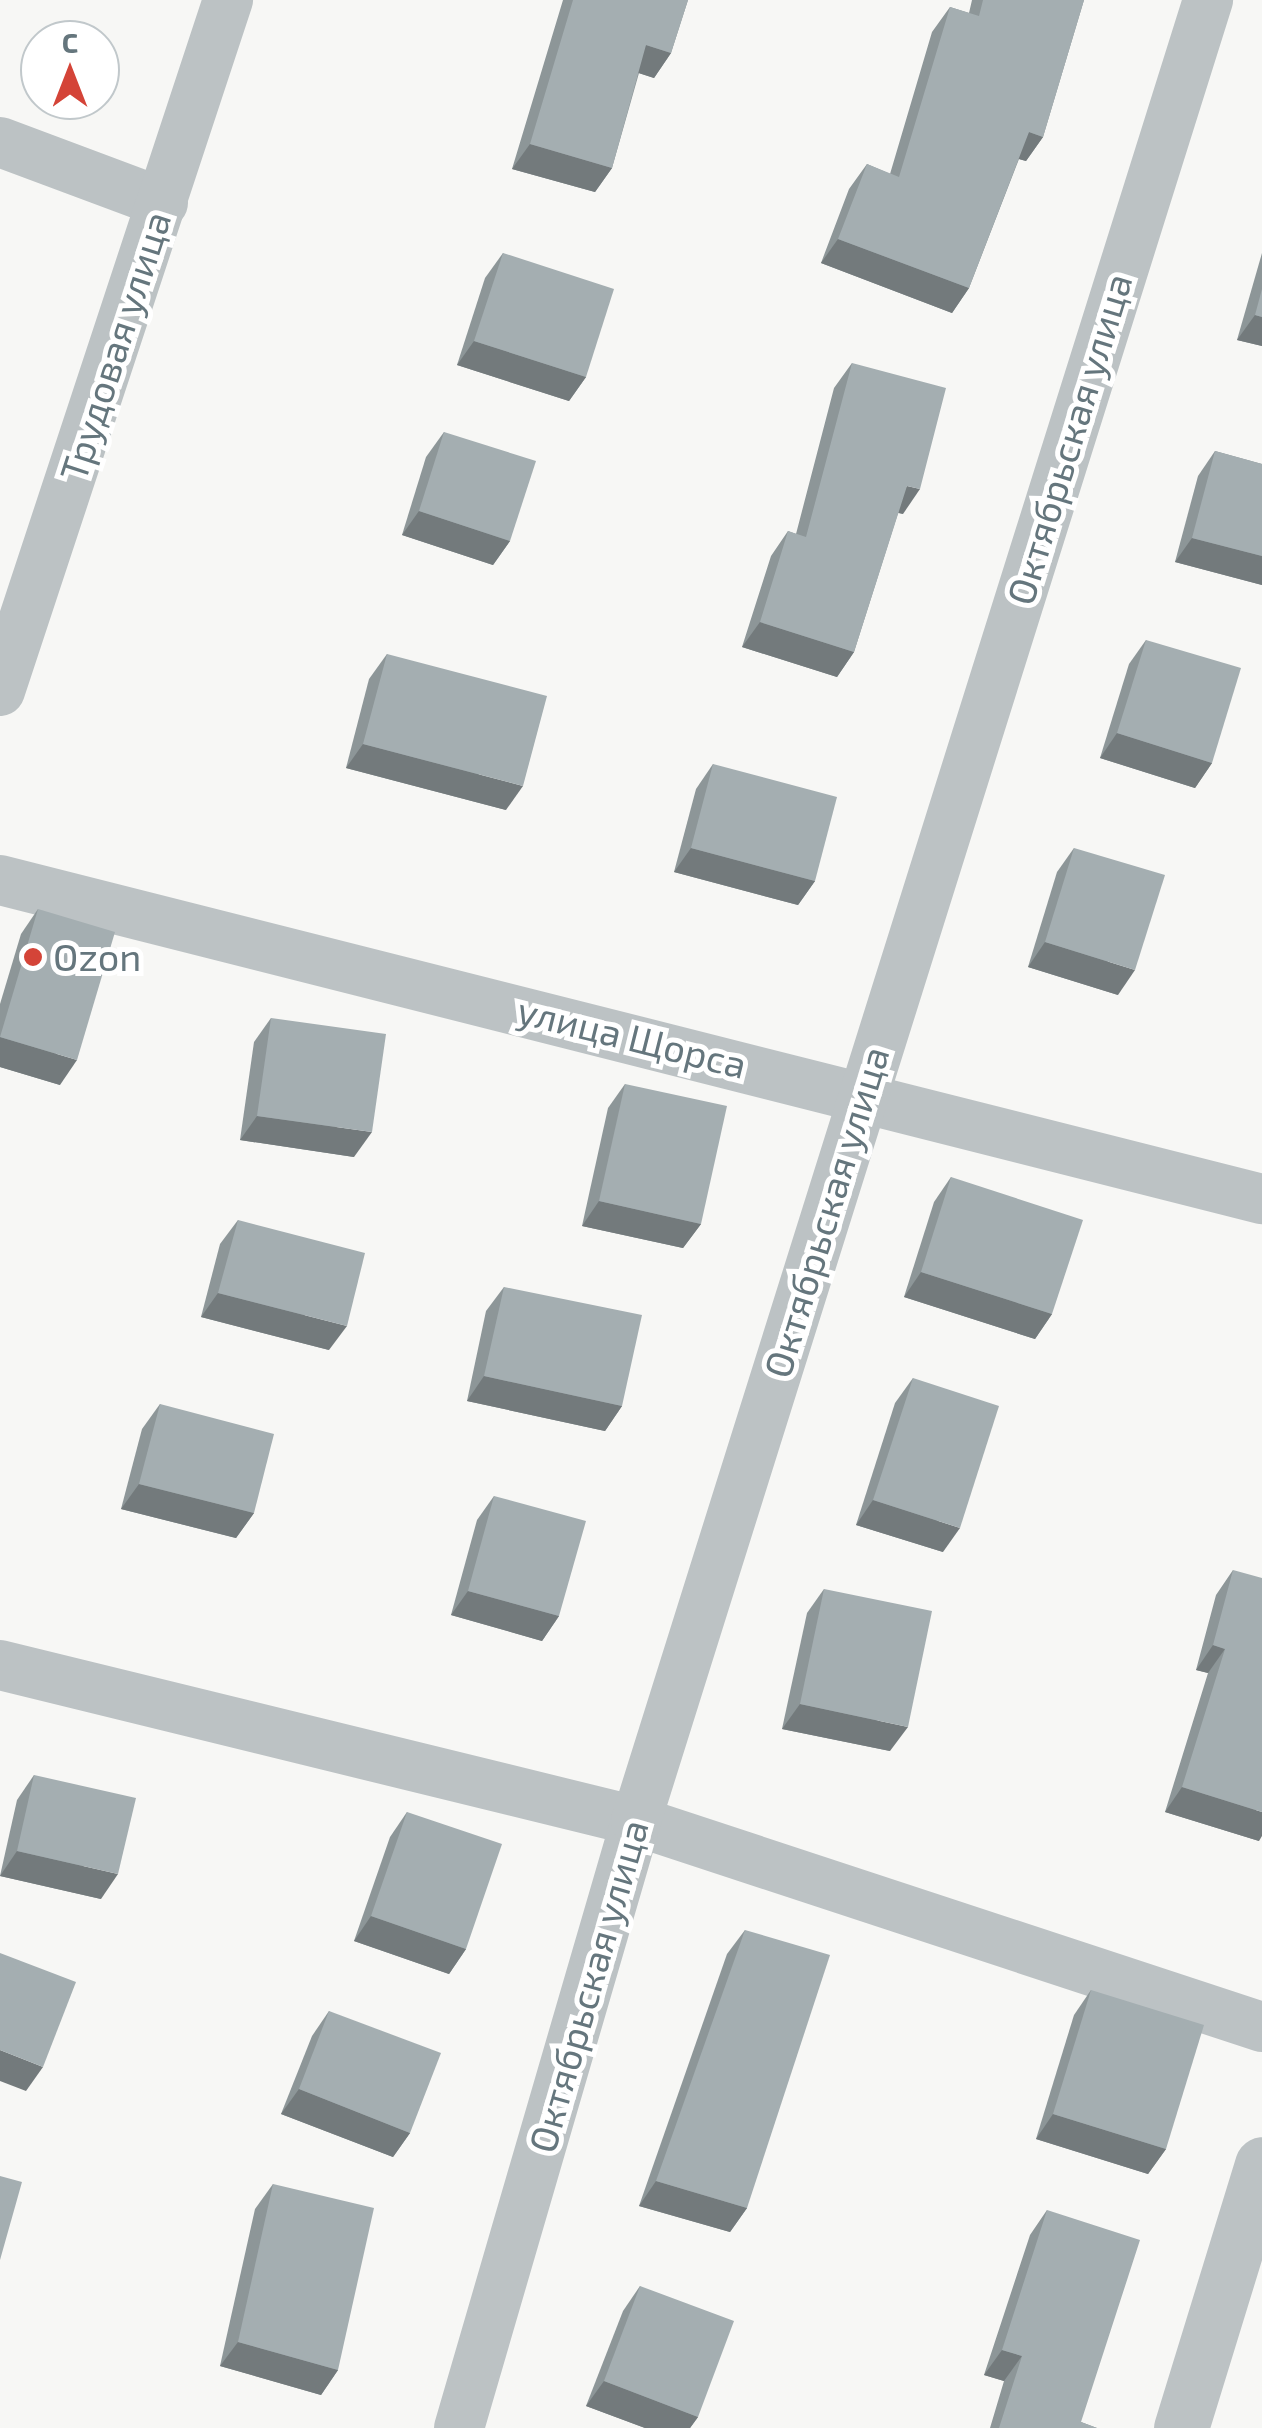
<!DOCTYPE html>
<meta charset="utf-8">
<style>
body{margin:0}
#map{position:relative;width:1262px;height:2428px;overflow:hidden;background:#f7f7f5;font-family:"Exo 2",sans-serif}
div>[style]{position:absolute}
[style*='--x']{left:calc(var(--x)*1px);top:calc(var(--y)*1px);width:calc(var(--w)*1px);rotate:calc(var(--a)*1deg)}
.minor>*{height:50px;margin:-25px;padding:0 25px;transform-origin:25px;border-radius:25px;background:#bcc2c4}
.tertiary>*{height:55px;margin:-27.5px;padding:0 27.5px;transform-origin:27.5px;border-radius:27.5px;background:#bcc2c4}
.wall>*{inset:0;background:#8d9698}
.shaded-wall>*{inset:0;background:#737a7c}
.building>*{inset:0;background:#a4aeb1}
.dots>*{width:28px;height:28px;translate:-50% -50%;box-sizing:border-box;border:5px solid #fff;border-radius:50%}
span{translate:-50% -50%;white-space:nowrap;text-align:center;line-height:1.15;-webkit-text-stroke:10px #fff;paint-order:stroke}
.street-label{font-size:38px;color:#65767d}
.poi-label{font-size:38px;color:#65767d}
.left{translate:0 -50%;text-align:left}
.north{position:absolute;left:20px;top:20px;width:100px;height:100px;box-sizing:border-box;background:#fff;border:2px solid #c1c8cb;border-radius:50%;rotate:0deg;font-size:28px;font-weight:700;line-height:40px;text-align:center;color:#65767d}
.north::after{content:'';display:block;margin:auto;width:35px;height:45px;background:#d44438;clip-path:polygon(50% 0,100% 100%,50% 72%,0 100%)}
</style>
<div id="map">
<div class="minor">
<div style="--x:0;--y:142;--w:174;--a:20.5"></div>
<div style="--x:0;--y:691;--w:728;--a:-71.74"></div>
<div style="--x:0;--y:880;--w:1302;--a:14.19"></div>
<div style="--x:0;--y:1665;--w:655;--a:13.78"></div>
<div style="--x:636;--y:1821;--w:659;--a:18.22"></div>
<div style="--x:459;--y:2428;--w:632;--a:-73.74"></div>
<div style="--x:636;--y:1821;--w:1909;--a:-72.56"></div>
</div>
<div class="tertiary">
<div style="--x:1181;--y:2428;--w:276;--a:-72.9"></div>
</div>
<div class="wall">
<div style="clip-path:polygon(563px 0,688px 0,671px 53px,654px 78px,639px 73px,612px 168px,595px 192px,512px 169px)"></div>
<div style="clip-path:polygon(972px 0,1084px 0,1043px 137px,1026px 161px,1019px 159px,969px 288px,952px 313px,821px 263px,849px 189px,867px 164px,890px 174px,932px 32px,950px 7px,969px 13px)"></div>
<div style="clip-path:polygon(503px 253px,586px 377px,569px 401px,457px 365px,485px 278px)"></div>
<div style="clip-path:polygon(1262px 253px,1262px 346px,1237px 340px)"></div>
<div style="clip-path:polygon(852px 363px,903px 514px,898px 513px,854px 652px,837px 677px,742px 647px,771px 556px,788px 531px,796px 534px,834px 388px)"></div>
<div style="clip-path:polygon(444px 432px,510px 541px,493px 565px,402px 535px,426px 457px)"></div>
<div style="clip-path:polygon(1215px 451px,1262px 464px,1262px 585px,1175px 562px,1198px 476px)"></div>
<div style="clip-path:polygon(1146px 640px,1212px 763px,1195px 788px,1100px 758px,1129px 664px)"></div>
<div style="clip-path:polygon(387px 654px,506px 810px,346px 768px,369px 679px)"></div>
<div style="clip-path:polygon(713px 764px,815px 881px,798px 905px,674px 872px,696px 789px)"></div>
<div style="clip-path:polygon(1074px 848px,1118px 995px,1028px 967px,1057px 872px)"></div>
<div style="clip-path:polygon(38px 909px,60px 1085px,0 1067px,0 1004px,21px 934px)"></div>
<div style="clip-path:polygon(271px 1018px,354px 1157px,240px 1140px,254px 1042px)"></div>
<div style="clip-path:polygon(625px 1084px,701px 1224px,683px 1248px,582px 1226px,608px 1108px)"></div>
<div style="clip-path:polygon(951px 1177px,1052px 1314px,1035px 1339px,904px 1297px,934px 1202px)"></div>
<div style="clip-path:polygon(238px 1220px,329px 1350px,201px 1317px,220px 1244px)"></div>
<div style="clip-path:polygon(504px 1287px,622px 1406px,605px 1431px,467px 1401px,486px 1311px)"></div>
<div style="clip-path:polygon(913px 1378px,943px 1552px,856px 1525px,895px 1403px)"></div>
<div style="clip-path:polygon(160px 1404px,254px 1513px,236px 1538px,121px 1509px,142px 1429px)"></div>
<div style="clip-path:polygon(494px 1496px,559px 1616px,542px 1641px,451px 1615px,477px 1520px)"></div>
<div style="clip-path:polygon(1233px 1570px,1259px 1841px,1165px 1812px,1208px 1673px,1196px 1670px,1216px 1595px)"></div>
<div style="clip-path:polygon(824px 1589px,890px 1751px,782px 1729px,807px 1613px)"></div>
<div style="clip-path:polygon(34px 1775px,101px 1899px,0 1876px,17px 1800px)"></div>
<div style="clip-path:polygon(407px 1812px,466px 1949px,449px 1974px,354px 1941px,390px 1837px)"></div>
<div style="clip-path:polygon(745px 1930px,747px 2208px,730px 2232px,639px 2206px,727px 1954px)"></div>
<div style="clip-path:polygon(1091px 1990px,1166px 2149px,1148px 2174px,1036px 2139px,1074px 2015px)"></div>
<div style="clip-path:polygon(329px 2011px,410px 2133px,393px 2157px,281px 2114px,312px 2036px)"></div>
<div style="clip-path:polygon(273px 2184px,338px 2370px,321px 2395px,220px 2366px,255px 2209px)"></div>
<div style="clip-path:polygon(1047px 2210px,1081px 2422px,1097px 2428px,990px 2428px,1004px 2381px,984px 2375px,1030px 2235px)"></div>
<div style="clip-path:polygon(640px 2286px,698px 2417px,690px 2428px,645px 2428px,586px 2406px,623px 2311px)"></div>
</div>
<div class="shaded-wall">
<div style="clip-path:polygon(646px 45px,671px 53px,654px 78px,629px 70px)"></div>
<div style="clip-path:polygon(1029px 132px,1043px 137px,1026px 161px,1012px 157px)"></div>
<div style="clip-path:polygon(530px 144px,612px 168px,595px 192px,512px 169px)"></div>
<div style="clip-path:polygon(838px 239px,969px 288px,952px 313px,821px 263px)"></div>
<div style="clip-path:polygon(1255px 315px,1262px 317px,1262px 346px,1237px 340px)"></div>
<div style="clip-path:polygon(474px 341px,586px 377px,569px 401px,457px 365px)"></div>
<div style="clip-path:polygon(907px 486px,920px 489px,903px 514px,889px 510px)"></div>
<div style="clip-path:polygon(419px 511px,510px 541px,493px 565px,402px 535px)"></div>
<div style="clip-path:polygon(1192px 538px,1262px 556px,1262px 585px,1175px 562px)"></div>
<div style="clip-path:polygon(760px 622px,854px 652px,837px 677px,742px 647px)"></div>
<div style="clip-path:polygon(1117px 733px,1212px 763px,1195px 788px,1100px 758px)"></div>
<div style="clip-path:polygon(363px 744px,523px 786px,506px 810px,346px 768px)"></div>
<div style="clip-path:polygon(691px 848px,815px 881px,798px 905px,674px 872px)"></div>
<div style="clip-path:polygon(1045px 942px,1135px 970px,1118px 995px,1028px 967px)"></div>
<div style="clip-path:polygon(0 1037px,77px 1060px,60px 1085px,0 1067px)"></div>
<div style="clip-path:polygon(257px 1116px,372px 1132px,354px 1157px,240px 1140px)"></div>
<div style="clip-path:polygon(599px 1201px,701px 1224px,683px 1248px,582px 1226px)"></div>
<div style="clip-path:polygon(921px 1272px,1052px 1314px,1035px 1339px,904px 1297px)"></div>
<div style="clip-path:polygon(218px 1293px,347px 1326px,329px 1350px,201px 1317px)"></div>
<div style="clip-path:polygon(484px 1376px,622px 1406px,605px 1431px,467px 1401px)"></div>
<div style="clip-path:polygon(139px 1484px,254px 1513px,236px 1538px,121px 1509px)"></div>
<div style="clip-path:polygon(873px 1500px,960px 1528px,943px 1552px,856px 1525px)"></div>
<div style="clip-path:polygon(468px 1591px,559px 1616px,542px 1641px,451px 1615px)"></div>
<div style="clip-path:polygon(1213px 1645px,1225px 1649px,1208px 1673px,1196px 1670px)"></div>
<div style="clip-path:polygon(800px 1704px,908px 1727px,890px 1751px,782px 1729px)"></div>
<div style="clip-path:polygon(1182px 1787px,1262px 1812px,1262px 1836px,1259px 1841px,1165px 1812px)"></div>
<div style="clip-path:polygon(17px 1851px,118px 1874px,101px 1899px,0 1876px)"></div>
<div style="clip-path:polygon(371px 1916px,466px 1949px,449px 1974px,354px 1941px)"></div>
<div style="clip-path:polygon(0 2050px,43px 2067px,26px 2091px,0 2081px)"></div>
<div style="clip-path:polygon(299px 2089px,410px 2133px,393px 2157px,281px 2114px)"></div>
<div style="clip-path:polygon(1053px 2114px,1166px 2149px,1148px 2174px,1036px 2139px)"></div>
<div style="clip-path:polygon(656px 2181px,747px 2208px,730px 2232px,639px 2206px)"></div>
<div style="clip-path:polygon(238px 2342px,338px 2370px,321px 2395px,220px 2366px)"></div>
<div style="clip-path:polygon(1002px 2350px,1022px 2356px,1004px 2381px,984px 2375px)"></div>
<div style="clip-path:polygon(604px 2381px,698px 2417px,690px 2428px,645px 2428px,586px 2406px)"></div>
</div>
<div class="building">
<div style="clip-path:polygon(573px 0,688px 0,671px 53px,646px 45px,612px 168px,530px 144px)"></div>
<div style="clip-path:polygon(983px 0,1084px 0,1043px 137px,1029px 132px,969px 288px,838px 239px,867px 164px,899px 177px,950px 7px,979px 16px)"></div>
<div style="clip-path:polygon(503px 253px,614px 289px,586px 377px,474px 341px)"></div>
<div style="clip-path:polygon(1262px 289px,1262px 317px,1255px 315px)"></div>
<div style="clip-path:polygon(852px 363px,946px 388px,920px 489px,907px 486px,854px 652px,760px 622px,788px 531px,806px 537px)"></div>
<div style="clip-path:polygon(444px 432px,536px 461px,510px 541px,419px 511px)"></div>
<div style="clip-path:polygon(1215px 451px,1262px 464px,1262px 556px,1192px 538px)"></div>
<div style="clip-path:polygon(1146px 640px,1241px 668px,1212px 763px,1117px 733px)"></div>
<div style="clip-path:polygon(387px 654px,547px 696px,523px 786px,363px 744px)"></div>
<div style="clip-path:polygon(713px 764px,837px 797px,815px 881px,691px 848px)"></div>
<div style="clip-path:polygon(1074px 848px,1165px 875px,1135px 970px,1045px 942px)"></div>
<div style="clip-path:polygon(38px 909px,115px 932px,77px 1060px,0 1037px)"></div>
<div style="clip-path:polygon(271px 1018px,386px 1034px,372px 1132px,257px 1116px)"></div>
<div style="clip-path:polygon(625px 1084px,727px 1106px,701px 1224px,599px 1201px)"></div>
<div style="clip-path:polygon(951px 1177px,1083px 1220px,1052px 1314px,921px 1272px)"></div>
<div style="clip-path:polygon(238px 1220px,365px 1253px,347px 1326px,218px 1293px)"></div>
<div style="clip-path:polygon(504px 1287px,642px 1315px,622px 1406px,484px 1376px)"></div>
<div style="clip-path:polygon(913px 1378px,999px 1406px,960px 1528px,873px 1500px)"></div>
<div style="clip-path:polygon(160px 1404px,274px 1434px,254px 1513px,139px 1484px)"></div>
<div style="clip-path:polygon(494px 1496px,586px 1521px,559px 1616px,468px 1591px)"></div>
<div style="clip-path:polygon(1233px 1570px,1262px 1578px,1262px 1812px,1182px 1787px,1225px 1649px,1213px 1645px)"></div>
<div style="clip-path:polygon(824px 1589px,932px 1611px,908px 1727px,800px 1704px)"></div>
<div style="clip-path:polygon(34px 1775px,136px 1798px,118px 1874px,17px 1851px)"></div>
<div style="clip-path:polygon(407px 1812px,502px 1844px,466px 1949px,371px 1916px)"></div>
<div style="clip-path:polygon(745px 1930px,830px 1955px,747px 2208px,656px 2181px)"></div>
<div style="clip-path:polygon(0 1953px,76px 1982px,43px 2067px,0 2050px)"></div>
<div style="clip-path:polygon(1091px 1990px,1204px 2025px,1166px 2149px,1053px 2114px)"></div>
<div style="clip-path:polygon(329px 2011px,441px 2053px,410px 2133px,299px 2089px)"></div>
<div style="clip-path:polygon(0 2176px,22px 2182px,0 2260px)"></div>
<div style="clip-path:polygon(273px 2184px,374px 2208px,338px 2370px,238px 2342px)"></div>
<div style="clip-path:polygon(1047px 2210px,1140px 2240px,1081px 2422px,1097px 2428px,999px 2428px,1022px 2356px,1002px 2350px)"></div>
<div style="clip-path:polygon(640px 2286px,734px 2321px,698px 2417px,604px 2381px)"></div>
</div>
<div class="dots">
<div style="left:33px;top:957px;background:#d44438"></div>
</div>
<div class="street-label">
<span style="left:115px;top:346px;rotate:-72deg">Трудовая улица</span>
<span style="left:1069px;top:439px;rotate:-73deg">Октябрьская улица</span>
<span style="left:632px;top:1037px;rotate:14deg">улица Щорса</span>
<span style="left:826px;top:1212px;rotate:-73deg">Октябрьская улица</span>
<span style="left:588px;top:1986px;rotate:-74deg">Октябрьская улица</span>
</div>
<div class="poi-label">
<span class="left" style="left:53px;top:957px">Ozon</span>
</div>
<div class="north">С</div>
</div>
